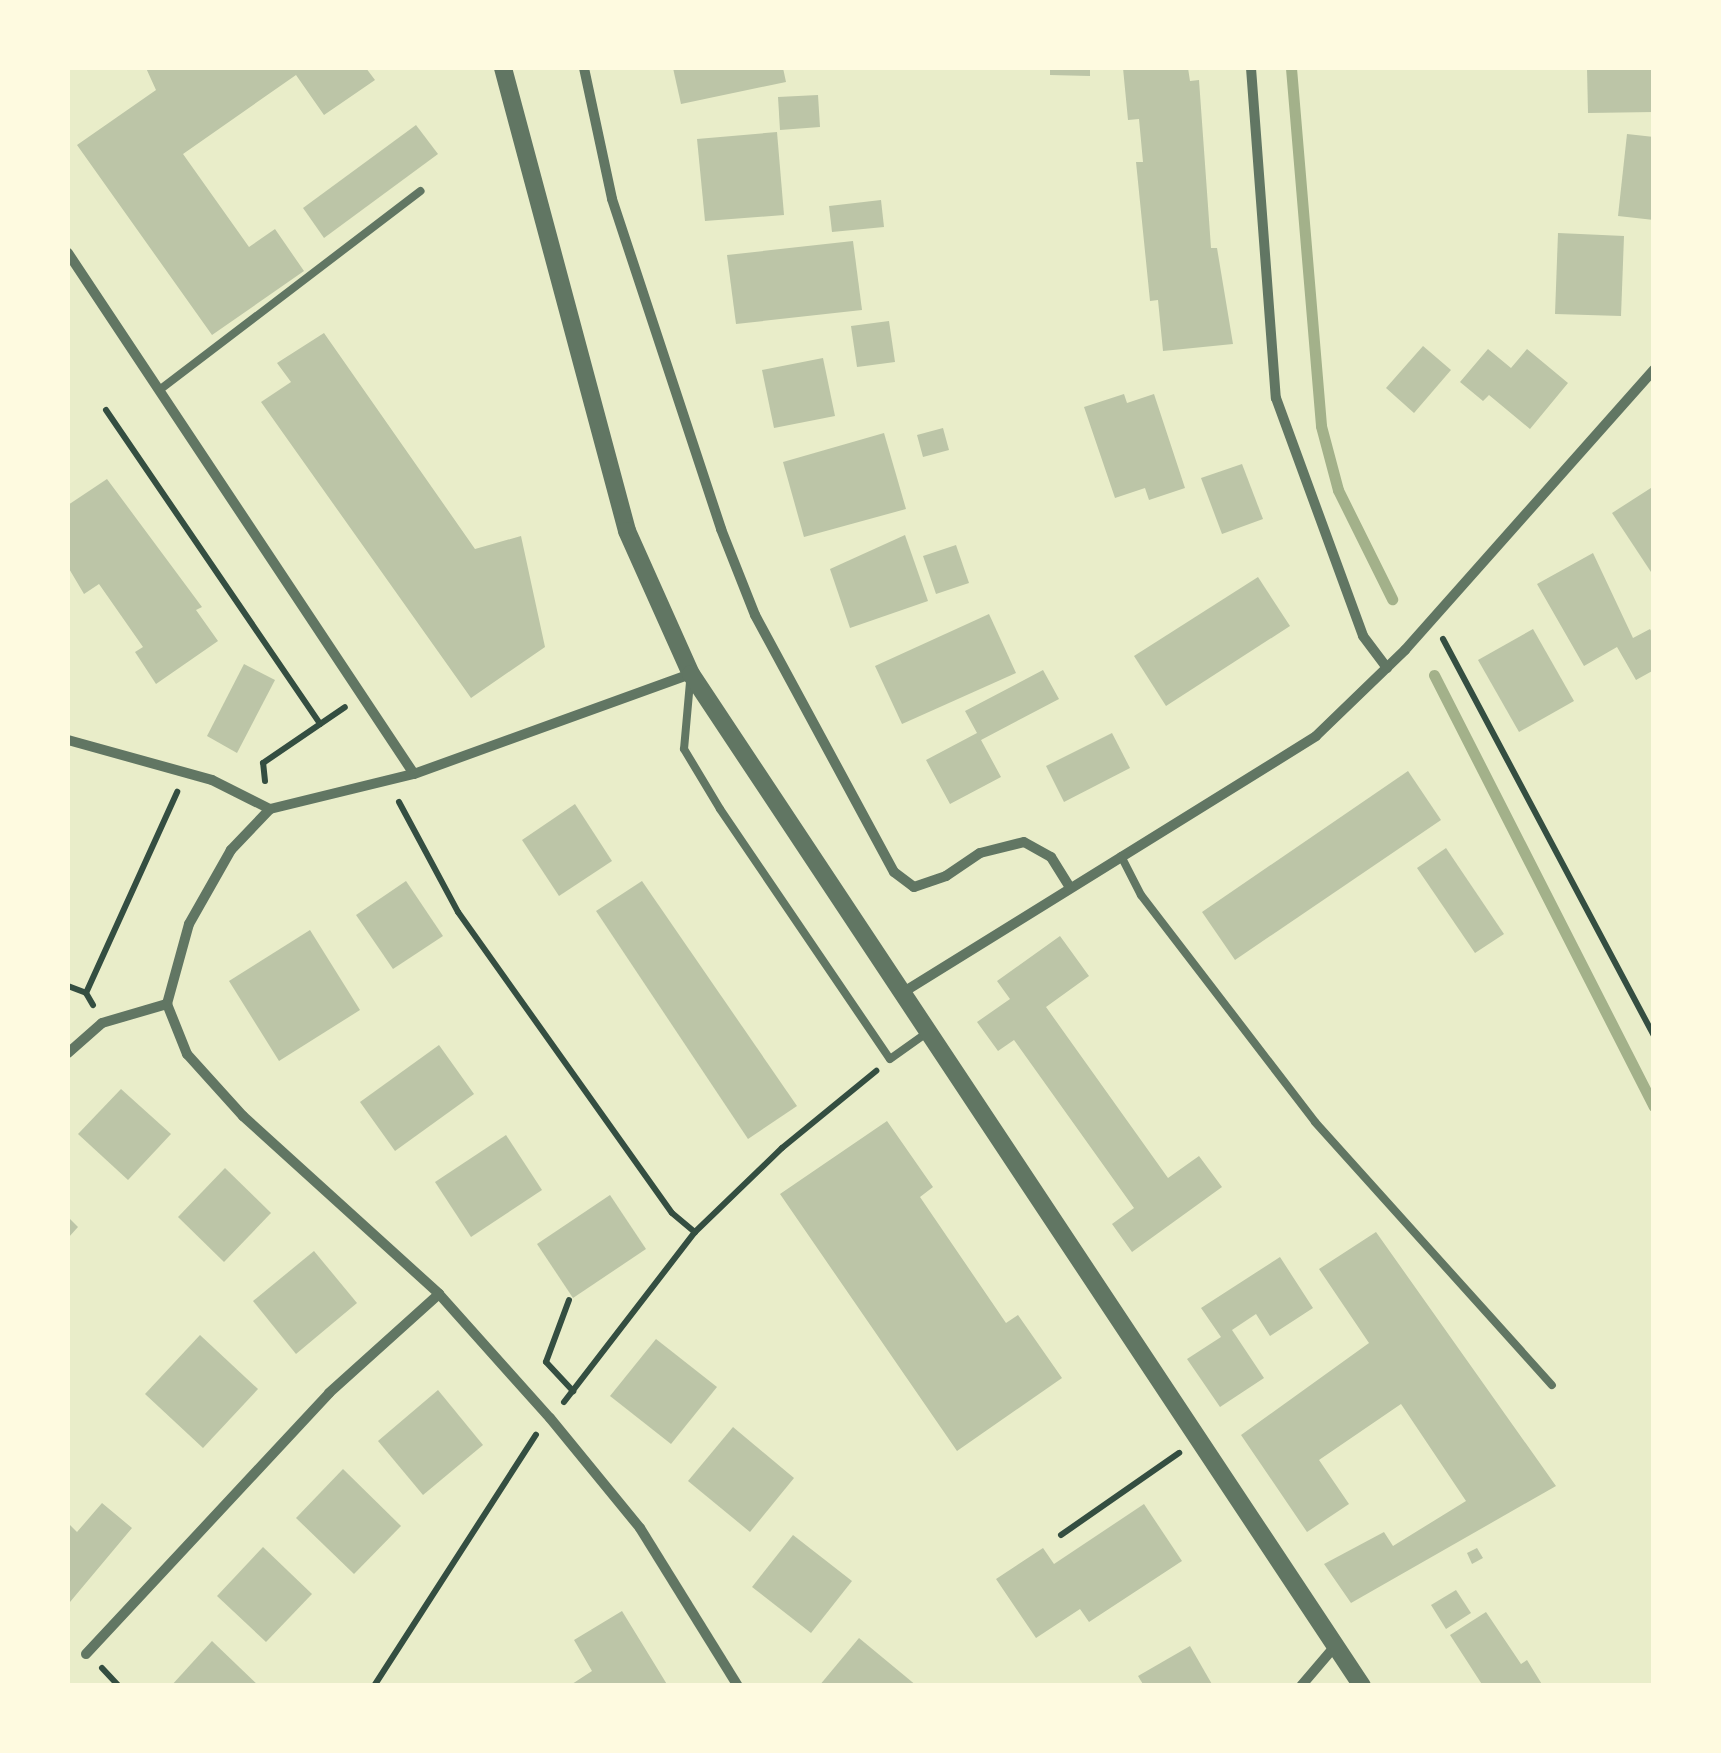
<!DOCTYPE html>
<style>
body{margin:0}
#map{position:relative;width:1721px;height:1753px;overflow:hidden;background:#e9edc9;font-family:"Archivo Narrow",sans-serif}
div>[style]{position:absolute}
[style*='--x']{left:calc(var(--x)*1px);top:calc(var(--y)*1px);width:calc(var(--w)*1px);rotate:calc(var(--a)*1deg)}
.stream>*{height:11px;margin:-5.5px;padding:0 5.5px;transform-origin:5.5px;border-radius:5.5px;background:#a3b18a}
.building>*{inset:0;background:#bcc5a7}
.path>*{height:6px;margin:-3px;padding:0 3px;transform-origin:3px;border-radius:3px;background:#344e41}
.service>*{height:8px;margin:-4px;padding:0 4px;transform-origin:4px;border-radius:4px;background:#617663}
.minor>*{height:10px;margin:-5px;padding:0 5px;transform-origin:5px;border-radius:5px;background:#617663}
.tertiary>*{height:18px;margin:-9px;padding:0 9px;transform-origin:9px;border-radius:9px;background:#617663}
span{translate:-50% -50%;white-space:nowrap;text-align:center;line-height:1.15;-webkit-text-stroke:8px #fefae0;paint-order:stroke}
.frame{position:absolute;inset:0;border:70px solid #fefae0;pointer-events:none}
</style>
<div id="map">
<div class="stream">
<div style="--x:1291;--y:68;--w:359;--a:85.2"></div>
<div style="--x:1321;--y:426;--w:66;--a:75.1"></div>
<div style="--x:1338;--y:490;--w:122;--a:63.6"></div>
<div style="--x:1434;--y:675;--w:484;--a:63"></div>
</div>
<div class="building">
<div style="clip-path:polygon(146px 68px,366px 68px,375px 80px,324px 115px,296px 75px,183px 154px,249px 247px,275px 229px,304px 271px,212px 335px,77px 145px,156px 90px)"></div>
<div style="clip-path:polygon(673px 68px,783px 68px,786px 82px,681px 104px)"></div>
<div style="clip-path:polygon(1050px 68px,1090px 68px,1090px 76px,1050px 75px)"></div>
<div style="clip-path:polygon(1123px 68px,1188px 68px,1190px 81px,1199px 80px,1211px 248px,1217px 248px,1233px 344px,1163px 351px,1158px 300px,1150px 301px,1136px 162px,1143px 162px,1139px 119px,1128px 120px)"></div>
<div style="clip-path:polygon(1587px 68px,1654px 68px,1654px 112px,1588px 113px)"></div>
<div style="clip-path:polygon(818px 95px,820px 127px,780px 130px,778px 97px)"></div>
<div style="clip-path:polygon(416px 125px,438px 154px,324px 238px,303px 208px)"></div>
<div style="clip-path:polygon(777px 132px,784px 215px,705px 221px,697px 139px)"></div>
<div style="clip-path:polygon(1627px 134px,1654px 137px,1654px 220px,1618px 216px)"></div>
<div style="clip-path:polygon(881px 200px,884px 227px,832px 232px,829px 206px)"></div>
<div style="clip-path:polygon(1558px 233px,1624px 236px,1621px 316px,1555px 314px)"></div>
<div style="clip-path:polygon(853px 241px,862px 310px,736px 324px,727px 255px)"></div>
<div style="clip-path:polygon(889px 321px,895px 362px,857px 367px,851px 326px)"></div>
<div style="clip-path:polygon(324px 333px,475px 549px,521px 536px,545px 647px,471px 698px,261px 402px,291px 382px,277px 363px)"></div>
<div style="clip-path:polygon(1423px 346px,1451px 370px,1414px 413px,1386px 388px)"></div>
<div style="clip-path:polygon(1488px 349px,1511px 368px,1527px 349px,1568px 383px,1530px 429px,1489px 395px,1483px 401px,1460px 382px)"></div>
<div style="clip-path:polygon(823px 358px,835px 416px,774px 428px,762px 370px)"></div>
<div style="clip-path:polygon(1124px 394px,1127px 403px,1154px 394px,1185px 488px,1149px 500px,1145px 488px,1115px 498px,1084px 407px)"></div>
<div style="clip-path:polygon(943px 428px,949px 450px,923px 457px,917px 435px)"></div>
<div style="clip-path:polygon(884px 433px,906px 509px,804px 537px,783px 462px)"></div>
<div style="clip-path:polygon(1242px 464px,1263px 519px,1222px 534px,1201px 478px)"></div>
<div style="clip-path:polygon(107px 479px,202px 607px,196px 610px,218px 641px,156px 684px,135px 652px,143px 647px,99px 584px,84px 594px,68px 567px,68px 505px)"></div>
<div style="clip-path:polygon(1654px 486px,1654px 570px,1651px 572px,1612px 513px)"></div>
<div style="clip-path:polygon(905px 535px,928px 601px,850px 628px,830px 569px)"></div>
<div style="clip-path:polygon(956px 545px,969px 583px,936px 594px,923px 556px)"></div>
<div style="clip-path:polygon(1593px 553px,1633px 638px,1650px 629px,1654px 636px,1654px 670px,1636px 680px,1617px 647px,1584px 666px,1537px 584px)"></div>
<div style="clip-path:polygon(1258px 577px,1290px 626px,1166px 706px,1134px 656px)"></div>
<div style="clip-path:polygon(989px 614px,1016px 673px,902px 724px,875px 666px)"></div>
<div style="clip-path:polygon(1533px 629px,1574px 701px,1519px 732px,1478px 660px)"></div>
<div style="clip-path:polygon(244px 664px,275px 680px,237px 753px,207px 736px)"></div>
<div style="clip-path:polygon(1043px 670px,1059px 699px,981px 740px,1001px 777px,950px 804px,926px 760px,977px 733px,965px 711px)"></div>
<div style="clip-path:polygon(1112px 733px,1130px 768px,1064px 802px,1046px 766px)"></div>
<div style="clip-path:polygon(1408px 771px,1441px 820px,1235px 960px,1202px 912px)"></div>
<div style="clip-path:polygon(575px 804px,612px 861px,559px 896px,522px 840px)"></div>
<div style="clip-path:polygon(1446px 848px,1504px 934px,1475px 953px,1417px 868px)"></div>
<div style="clip-path:polygon(406px 881px,443px 936px,393px 969px,356px 915px)"></div>
<div style="clip-path:polygon(642px 881px,797px 1106px,748px 1139px,596px 911px)"></div>
<div style="clip-path:polygon(310px 930px,360px 1010px,279px 1061px,229px 981px)"></div>
<div style="clip-path:polygon(1060px 936px,1089px 976px,1046px 1007px,1168px 1178px,1199px 1156px,1222px 1187px,1132px 1252px,1112px 1224px,1134px 1208px,1014px 1040px,998px 1051px,977px 1022px,1010px 999px,997px 981px)"></div>
<div style="clip-path:polygon(439px 1045px,474px 1094px,395px 1151px,360px 1102px)"></div>
<div style="clip-path:polygon(121px 1089px,171px 1134px,128px 1180px,78px 1134px)"></div>
<div style="clip-path:polygon(887px 1121px,933px 1187px,920px 1197px,1006px 1323px,1018px 1315px,1062px 1378px,957px 1451px,780px 1194px)"></div>
<div style="clip-path:polygon(506px 1135px,542px 1190px,471px 1237px,435px 1182px)"></div>
<div style="clip-path:polygon(225px 1168px,271px 1213px,224px 1262px,178px 1217px)"></div>
<div style="clip-path:polygon(610px 1195px,646px 1249px,573px 1298px,537px 1244px)"></div>
<div style="clip-path:polygon(68px 1217px,78px 1227px,68px 1238px)"></div>
<div style="clip-path:polygon(1376px 1232px,1556px 1486px,1351px 1603px,1324px 1564px,1384px 1532px,1393px 1546px,1466px 1501px,1401px 1404px,1319px 1460px,1349px 1504px,1307px 1532px,1241px 1435px,1369px 1343px,1319px 1269px)"></div>
<div style="clip-path:polygon(314px 1251px,357px 1303px,296px 1354px,253px 1301px)"></div>
<div style="clip-path:polygon(1280px 1257px,1313px 1308px,1270px 1336px,1256px 1314px,1232px 1330px,1264px 1378px,1220px 1407px,1187px 1359px,1221px 1337px,1201px 1308px)"></div>
<div style="clip-path:polygon(200px 1335px,258px 1389px,203px 1448px,145px 1394px)"></div>
<div style="clip-path:polygon(656px 1339px,717px 1387px,671px 1444px,610px 1396px)"></div>
<div style="clip-path:polygon(438px 1390px,483px 1445px,423px 1495px,378px 1441px)"></div>
<div style="clip-path:polygon(733px 1427px,794px 1478px,750px 1532px,688px 1481px)"></div>
<div style="clip-path:polygon(343px 1469px,401px 1526px,354px 1574px,296px 1518px)"></div>
<div style="clip-path:polygon(102px 1503px,132px 1528px,70px 1602px,68px 1523px,77px 1532px)"></div>
<div style="clip-path:polygon(1144px 1504px,1182px 1561px,1089px 1622px,1080px 1609px,1036px 1638px,996px 1579px,1043px 1548px,1054px 1564px)"></div>
<div style="clip-path:polygon(793px 1535px,852px 1581px,811px 1633px,752px 1587px)"></div>
<div style="clip-path:polygon(263px 1547px,312px 1594px,266px 1642px,217px 1596px)"></div>
<div style="clip-path:polygon(1477px 1548px,1483px 1558px,1472px 1564px,1467px 1553px)"></div>
<div style="clip-path:polygon(1456px 1590px,1471px 1613px,1446px 1629px,1431px 1605px)"></div>
<div style="clip-path:polygon(622px 1611px,668px 1686px,569px 1686px,592px 1671px,574px 1640px)"></div>
<div style="clip-path:polygon(1486px 1612px,1521px 1664px,1527px 1660px,1543px 1686px,1483px 1686px,1450px 1635px)"></div>
<div style="clip-path:polygon(859px 1638px,917px 1686px,819px 1686px)"></div>
<div style="clip-path:polygon(212px 1641px,259px 1686px,171px 1686px)"></div>
<div style="clip-path:polygon(1190px 1646px,1213px 1686px,1144px 1686px,1138px 1676px)"></div>
</div>
<div class="path">
<div style="--x:106;--y:410;--w:380;--a:55.7"></div>
<div style="--x:1443;--y:639;--w:449;--a:62"></div>
<div style="--x:265;--y:781;--w:18;--a:-96"></div>
<div style="--x:263;--y:763;--w:99;--a:-34.3"></div>
<div style="--x:399;--y:802;--w:125;--a:61.8"></div>
<div style="--x:458;--y:912;--w:369;--a:54.6"></div>
<div style="--x:672;--y:1213;--w:30;--a:40"></div>
<div style="--x:68;--y:986;--w:19;--a:21"></div>
<div style="--x:86;--y:993;--w:14;--a:60"></div>
<div style="--x:86;--y:993;--w:221;--a:-65.6"></div>
<div style="--x:569;--y:1300;--w:66;--a:110.4"></div>
<div style="--x:546;--y:1362;--w:40;--a:47"></div>
<div style="--x:564;--y:1402;--w:215;--a:-52.4"></div>
<div style="--x:695;--y:1232;--w:121;--a:-44"></div>
<div style="--x:782;--y:1148;--w:122;--a:-39.3"></div>
<div style="--x:1061;--y:1535;--w:144;--a:-34.8"></div>
<div style="--x:102;--y:1668;--w:25;--a:47"></div>
<div style="--x:374;--y:1686;--w:299;--a:-57.2"></div>
</div>
<div class="service">
<div style="--x:162;--y:388;--w:325;--a:-37.3"></div>
<div style="--x:690;--y:682;--w:67;--a:95.1"></div>
<div style="--x:684;--y:749;--w:70;--a:59"></div>
<div style="--x:720;--y:809;--w:302;--a:55.8"></div>
<div style="--x:890;--y:1059;--w:47;--a:-35.4"></div>
<div style="--x:1121;--y:856;--w:44;--a:62.9"></div>
<div style="--x:1141;--y:895;--w:286;--a:52.5"></div>
<div style="--x:1315;--y:1122;--w:354;--a:48"></div>
</div>
<div class="minor">
<div style="--x:584;--y:68;--w:134;--a:77.9"></div>
<div style="--x:612;--y:199;--w:348;--a:71.7"></div>
<div style="--x:721;--y:529;--w:92;--a:68.4"></div>
<div style="--x:755;--y:615;--w:292;--a:61.6"></div>
<div style="--x:894;--y:872;--w:25;--a:37"></div>
<div style="--x:914;--y:887;--w:34;--a:-19"></div>
<div style="--x:946;--y:876;--w:41;--a:-34.1"></div>
<div style="--x:980;--y:853;--w:45;--a:-14"></div>
<div style="--x:1024;--y:842;--w:31;--a:29"></div>
<div style="--x:1051;--y:857;--w:36;--a:58"></div>
<div style="--x:1251;--y:68;--w:331;--a:85.7"></div>
<div style="--x:1276;--y:398;--w:253;--a:69.9"></div>
<div style="--x:1363;--y:636;--w:40;--a:53"></div>
<div style="--x:68;--y:253;--w:625;--a:56.41"></div>
<div style="--x:68;--y:740;--w:149;--a:15.5"></div>
<div style="--x:212;--y:780;--w:65;--a:26.6"></div>
<div style="--x:270;--y:809;--w:148;--a:-13.7"></div>
<div style="--x:414;--y:774;--w:294;--a:-19.9"></div>
<div style="--x:270;--y:809;--w:57;--a:133.6"></div>
<div style="--x:231;--y:850;--w:85;--a:119.6"></div>
<div style="--x:189;--y:924;--w:83;--a:105.4"></div>
<div style="--x:167;--y:1004;--w:54;--a:68.2"></div>
<div style="--x:187;--y:1054;--w:84;--a:47.9"></div>
<div style="--x:243;--y:1116;--w:265;--a:42.2"></div>
<div style="--x:439;--y:1294;--w:166;--a:48.2"></div>
<div style="--x:550;--y:1418;--w:142;--a:50.7"></div>
<div style="--x:640;--y:1528;--w:186;--a:58.2"></div>
<div style="--x:902;--y:993;--w:487;--a:-31.8"></div>
<div style="--x:1316;--y:736;--w:124;--a:-44"></div>
<div style="--x:1405;--y:650;--w:375;--a:-48.4"></div>
<div style="--x:68;--y:1053;--w:45;--a:-41.4"></div>
<div style="--x:102;--y:1023;--w:68;--a:-16.3"></div>
<div style="--x:86;--y:1654;--w:357;--a:-47"></div>
<div style="--x:329;--y:1393;--w:148;--a:-42"></div>
<div style="--x:1301;--y:1686;--w:52;--a:-49.6"></div>
</div>
<div class="tertiary">
<div style="--x:503;--y:68;--w:479;--a:75"></div>
<div style="--x:627;--y:531;--w:157;--a:65.9"></div>
<div style="--x:691;--y:674;--w:1214;--a:56.45"></div>
</div>
<div class="frame"></div>
</div>
